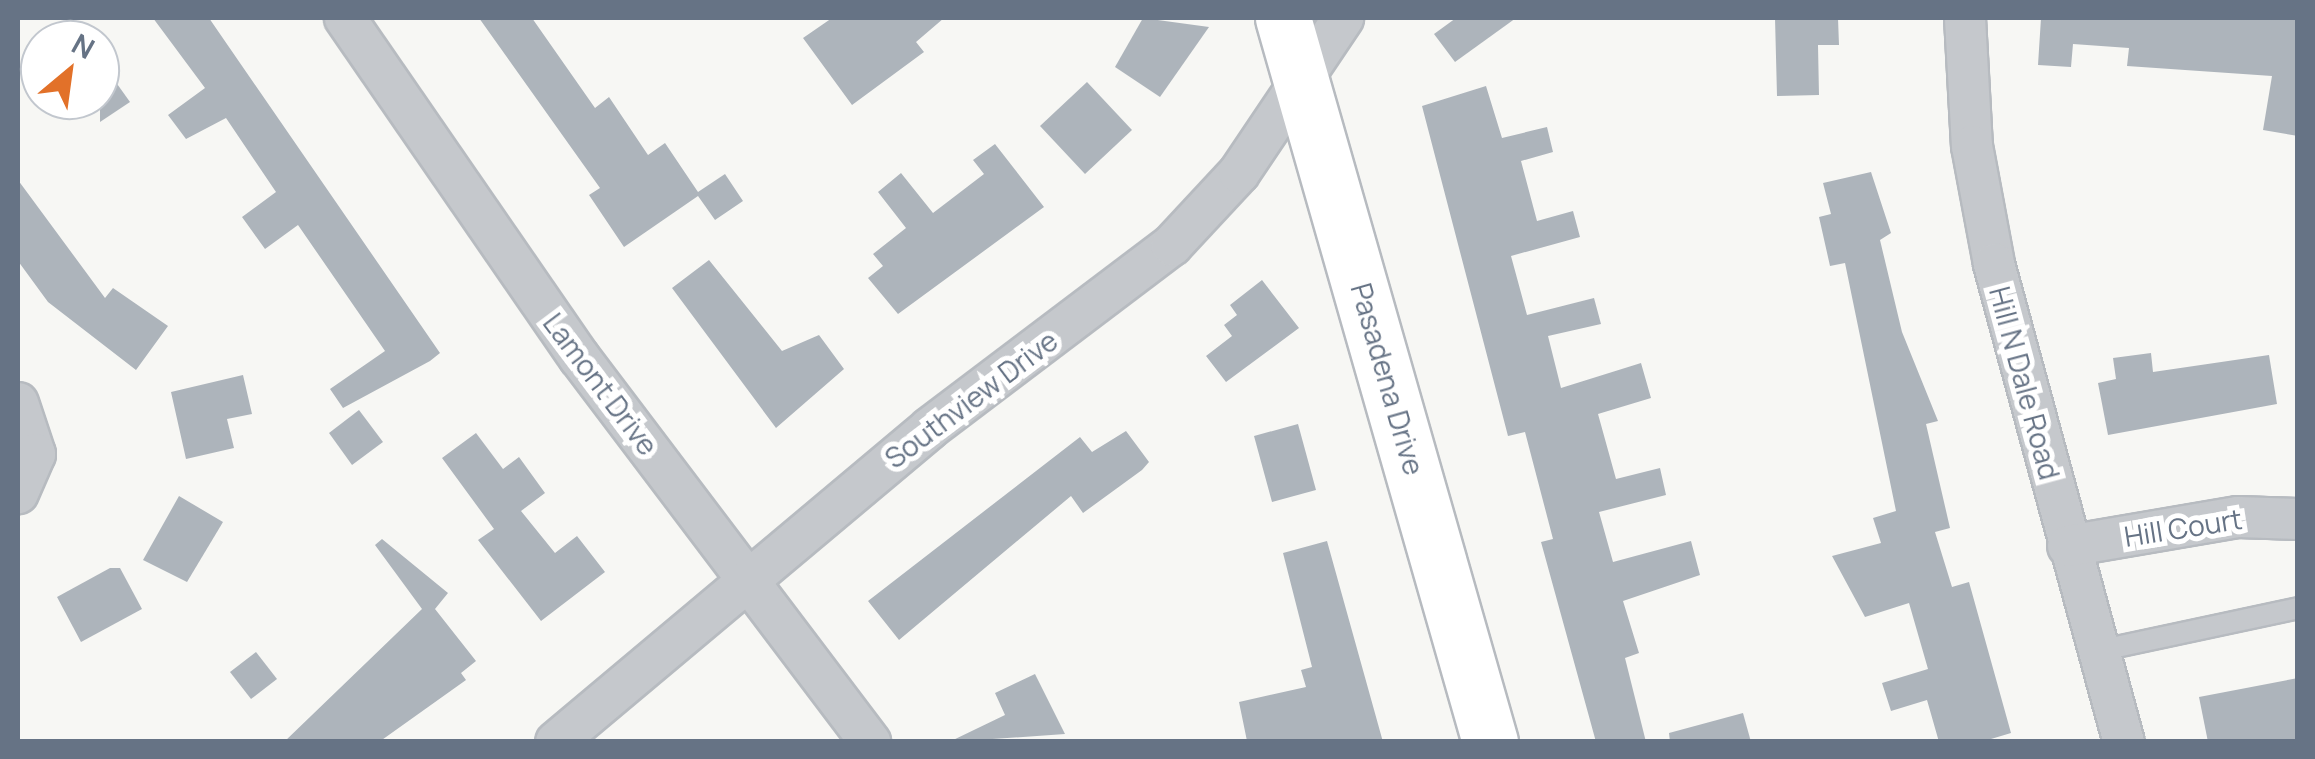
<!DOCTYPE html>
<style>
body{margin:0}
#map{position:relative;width:2315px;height:759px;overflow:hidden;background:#f7f7f4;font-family:Manrope,sans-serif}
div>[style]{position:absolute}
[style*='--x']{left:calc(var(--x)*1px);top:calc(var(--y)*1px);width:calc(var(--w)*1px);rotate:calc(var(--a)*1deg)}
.building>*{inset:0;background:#adb4bb}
.roads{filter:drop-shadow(2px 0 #b7bbc0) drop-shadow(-2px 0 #b7bbc0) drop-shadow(0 2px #b7bbc0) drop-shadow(0 -2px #b7bbc0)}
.lane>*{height:20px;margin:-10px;padding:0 10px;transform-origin:10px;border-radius:10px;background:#c5c8cc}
.street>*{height:40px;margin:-20px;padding:0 20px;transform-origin:20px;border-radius:20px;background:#c5c8cc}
.secondary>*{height:55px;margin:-27.5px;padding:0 27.5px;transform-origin:27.5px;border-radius:27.5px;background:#fff}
span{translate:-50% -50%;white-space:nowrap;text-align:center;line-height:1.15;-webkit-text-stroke:10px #fff;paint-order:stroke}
.street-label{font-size:28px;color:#667385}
.frame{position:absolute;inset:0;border:20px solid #667385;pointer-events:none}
.north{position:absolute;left:20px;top:20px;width:100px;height:100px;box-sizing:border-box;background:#fff;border:2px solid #c2c7ce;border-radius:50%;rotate:29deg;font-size:28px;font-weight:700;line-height:40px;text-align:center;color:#667385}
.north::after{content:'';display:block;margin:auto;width:35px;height:45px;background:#e27129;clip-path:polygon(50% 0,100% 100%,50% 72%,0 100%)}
</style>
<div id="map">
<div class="building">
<div style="clip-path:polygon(153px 18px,209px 18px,440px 353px,430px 361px,343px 408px,330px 389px,385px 351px,298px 225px,265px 249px,242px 217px,276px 192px,226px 118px,186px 139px,168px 115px,205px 88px)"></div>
<div style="clip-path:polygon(479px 18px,532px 18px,595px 108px,609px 97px,648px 155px,665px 143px,698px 192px,725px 174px,743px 201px,715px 220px,698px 196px,624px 247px,589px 195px,600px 188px)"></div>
<div style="clip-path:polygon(832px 18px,944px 18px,916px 42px,924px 52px,852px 105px,803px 38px)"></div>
<div style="clip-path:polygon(1143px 18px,1209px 27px,1160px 97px,1115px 67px)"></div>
<div style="clip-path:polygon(1456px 18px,1516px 18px,1455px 62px,1434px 34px)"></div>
<div style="clip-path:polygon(1775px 18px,1838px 18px,1839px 45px,1818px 45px,1819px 95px,1777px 96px)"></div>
<div style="clip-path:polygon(2041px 18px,2298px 18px,2298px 136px,2263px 130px,2272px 76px,2127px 66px,2129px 48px,2073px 44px,2071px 67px,2038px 65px)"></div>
<div style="clip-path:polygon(100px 60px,130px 102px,100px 122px)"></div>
<div style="clip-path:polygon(1087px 82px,1132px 130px,1085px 174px,1040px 126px)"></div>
<div style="clip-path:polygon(1486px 86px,1502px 138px,1547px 127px,1553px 152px,1521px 161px,1537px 221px,1573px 211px,1580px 237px,1511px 256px,1527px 315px,1594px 298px,1601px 324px,1548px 336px,1561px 388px,1641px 363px,1651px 398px,1598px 414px,1616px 479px,1660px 468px,1666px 495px,1599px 512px,1613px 562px,1691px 541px,1700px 575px,1623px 601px,1639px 653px,1625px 658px,1646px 742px,1596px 742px,1541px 542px,1553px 539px,1525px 432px,1508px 436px,1422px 106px)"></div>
<div style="clip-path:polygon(995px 144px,1044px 207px,898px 314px,868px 278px,883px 266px,873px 254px,906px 228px,878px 192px,901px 173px,933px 213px,984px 174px,973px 160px)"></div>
<div style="clip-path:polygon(1871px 172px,1891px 233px,1880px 240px,1902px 332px,1938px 421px,1926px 424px,1950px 528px,1935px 532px,1952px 587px,1969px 582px,2011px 733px,1981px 742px,1939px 742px,1927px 700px,1891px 711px,1882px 683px,1928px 669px,1909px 603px,1865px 617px,1832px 556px,1881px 543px,1873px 518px,1896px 511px,1845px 263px,1830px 266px,1819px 217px,1831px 214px,1823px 183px)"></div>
<div style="clip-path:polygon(18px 180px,105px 298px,113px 288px,168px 326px,136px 370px,48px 302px,18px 261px)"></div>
<div style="clip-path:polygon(709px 260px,782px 351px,819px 335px,844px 369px,776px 428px,672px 288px)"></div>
<div style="clip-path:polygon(1262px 280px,1299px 328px,1226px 382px,1206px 356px,1232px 336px,1224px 325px,1237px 315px,1230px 305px)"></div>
<div style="clip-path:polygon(2151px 353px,2153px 372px,2269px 355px,2277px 404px,2108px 435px,2098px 383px,2116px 379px,2113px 358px)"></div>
<div style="clip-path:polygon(243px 375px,252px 414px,227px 419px,234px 448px,186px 459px,171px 392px)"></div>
<div style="clip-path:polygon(359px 410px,383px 442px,352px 465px,329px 433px)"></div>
<div style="clip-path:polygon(1298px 424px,1316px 490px,1272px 502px,1254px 436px)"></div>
<div style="clip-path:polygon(1126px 431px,1149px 462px,1142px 470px,1083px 513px,1071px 496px,899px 640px,868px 601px,1080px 437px,1092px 452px)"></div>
<div style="clip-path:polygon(476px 433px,503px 469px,519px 457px,545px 493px,521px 511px,555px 553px,577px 536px,605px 572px,541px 621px,478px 540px,494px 529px,442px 458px)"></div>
<div style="clip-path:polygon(179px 496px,223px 522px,187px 582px,143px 560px)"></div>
<div style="clip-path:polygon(382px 539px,448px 593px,435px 609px,476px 661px,461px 673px,466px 680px,379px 742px,284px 742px,422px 609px,375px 545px)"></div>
<div style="clip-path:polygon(1327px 541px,1383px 742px,1247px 741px,1239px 702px,1306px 687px,1301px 670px,1312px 667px,1283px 553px)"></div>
<div style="clip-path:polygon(110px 568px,120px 568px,142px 609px,81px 642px,57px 597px)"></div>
<div style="clip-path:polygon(256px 652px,277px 679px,251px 699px,230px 672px)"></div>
<div style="clip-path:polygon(1035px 674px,1065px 734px,949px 742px,1005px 715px,995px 693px)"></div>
<div style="clip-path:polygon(2298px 678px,2298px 742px,2208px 742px,2199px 697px)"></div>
<div style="clip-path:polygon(1743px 713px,1751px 742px,1670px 742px,1669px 733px)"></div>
</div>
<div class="roads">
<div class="lane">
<div style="--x:2098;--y:651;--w:205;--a:-12.1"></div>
</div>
<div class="street">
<div style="--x:345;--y:18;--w:412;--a:55.4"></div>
<div style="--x:579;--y:357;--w:483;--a:52.9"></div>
<div style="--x:1965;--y:18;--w:128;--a:86.9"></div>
<div style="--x:1972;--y:146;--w:120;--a:79.4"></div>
<div style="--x:1994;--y:264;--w:495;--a:74.8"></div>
<div style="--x:18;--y:403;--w:54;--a:71.6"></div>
<div style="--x:35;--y:454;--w:43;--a:113.6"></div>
<div style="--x:2068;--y:546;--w:172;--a:-9.7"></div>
<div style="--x:2238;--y:517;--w:60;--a:1.9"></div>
<div style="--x:556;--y:742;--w:488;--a:-40"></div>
<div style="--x:930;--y:428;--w:303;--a:-37.1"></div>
<div style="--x:1172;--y:245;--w:98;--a:-47.1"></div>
<div style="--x:1239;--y:173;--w:187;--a:-56.1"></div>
</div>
<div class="secondary">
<div style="--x:1283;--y:18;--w:753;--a:74.04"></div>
</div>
</div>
<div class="street-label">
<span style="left:1388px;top:379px;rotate:74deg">Pasadena Drive</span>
<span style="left:2025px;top:383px;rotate:75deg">Hill N Dale Road</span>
<span style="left:601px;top:384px;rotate:53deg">Lamont Drive</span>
<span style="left:971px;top:399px;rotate:-37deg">Southview Drive</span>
<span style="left:2183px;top:527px;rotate:-9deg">Hill Court</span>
</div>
<div class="frame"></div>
<div class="north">N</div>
</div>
